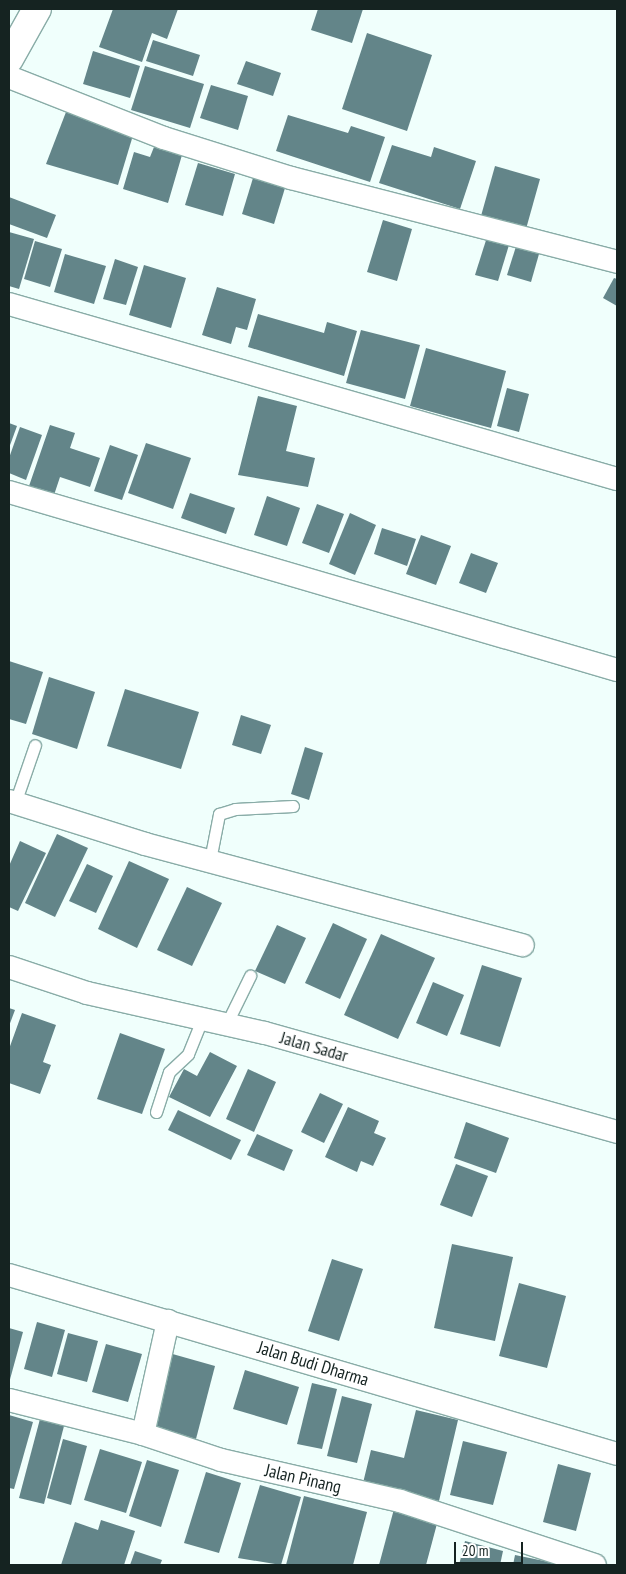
<!DOCTYPE html>
<style>
body{margin:0}
#map{position:relative;width:626px;height:1574px;overflow:hidden;background:#f0fffc;font-family:"PT Sans Narrow",sans-serif}
div>[style]{position:absolute}
[style*='--x']{left:calc(var(--x)*1px);top:calc(var(--y)*1px);width:calc(var(--w)*1px);rotate:calc(var(--a)*1deg)}
.building>*{inset:0;background:#638589}
.roads{filter:drop-shadow(1px 0 #89aca7) drop-shadow(-1px 0 #89aca7) drop-shadow(0 1px #89aca7) drop-shadow(0 -1px #89aca7)}
.service>*{height:11px;margin:-5.5px;padding:0 5.5px;transform-origin:5.5px;border-radius:5.5px;background:#fff}
.minor>*{height:22px;margin:-11px;padding:0 11px;transform-origin:11px;border-radius:11px;background:#fff}
.tertiary>*{height:28px;margin:-14px;padding:0 14px;transform-origin:14px;border-radius:14px;background:#fff}
span{translate:-50% -50%;white-space:nowrap;text-align:center;line-height:1.15;-webkit-text-stroke:4px #fff;paint-order:stroke}
.street-label{font-size:18px;color:#152321}
.frame{position:absolute;inset:0;border:10px solid #152321;pointer-events:none}
.scale{position:absolute;left:454px;top:1542px;width:69px;height:22px;box-sizing:border-box;border:2px solid #152321;border-top:0;padding-left:6px;font-size:15px;line-height:18px;white-space:nowrap;color:#152321;-webkit-text-stroke:4px #fff;paint-order:stroke}
</style>
<div id="map">
<div class="building">
<div style="clip-path:polygon(113px 9px,178px 9px,167px 39px,152px 33px,142px 62px,99px 47px)"></div>
<div style="clip-path:polygon(318px 9px,363px 9px,352px 43px,311px 30px)"></div>
<div style="clip-path:polygon(367px 33px,432px 55px,407px 131px,342px 109px)"></div>
<div style="clip-path:polygon(153px 40px,200px 55px,193px 76px,146px 61px)"></div>
<div style="clip-path:polygon(93px 51px,140px 66px,130px 98px,83px 84px)"></div>
<div style="clip-path:polygon(246px 61px,281px 73px,273px 96px,237px 84px)"></div>
<div style="clip-path:polygon(145px 66px,204px 84px,190px 128px,131px 110px)"></div>
<div style="clip-path:polygon(211px 85px,248px 96px,238px 130px,200px 118px)"></div>
<div style="clip-path:polygon(66px 112px,134px 132px,118px 185px,46px 164px)"></div>
<div style="clip-path:polygon(288px 115px,348px 133px,351px 126px,385px 137px,370px 182px,276px 151px)"></div>
<div style="clip-path:polygon(392px 145px,431px 157px,434px 147px,476px 161px,460px 209px,379px 183px)"></div>
<div style="clip-path:polygon(154px 147px,182px 155px,168px 203px,123px 189px,134px 152px,150px 157px)"></div>
<div style="clip-path:polygon(198px 163px,235px 174px,223px 216px,185px 205px)"></div>
<div style="clip-path:polygon(495px 166px,540px 179px,526px 229px,481px 216px)"></div>
<div style="clip-path:polygon(253px 178px,285px 188px,274px 224px,242px 214px)"></div>
<div style="clip-path:polygon(9px 197px,56px 215px,47px 238px,9px 224px)"></div>
<div style="clip-path:polygon(383px 220px,412px 229px,397px 281px,367px 272px)"></div>
<div style="clip-path:polygon(9px 232px,34px 239px,19px 289px,9px 286px)"></div>
<div style="clip-path:polygon(487px 237px,509px 245px,498px 281px,475px 275px)"></div>
<div style="clip-path:polygon(518px 240px,541px 247px,531px 282px,507px 275px)"></div>
<div style="clip-path:polygon(35px 241px,62px 249px,50px 287px,24px 279px)"></div>
<div style="clip-path:polygon(65px 254px,106px 266px,94px 304px,54px 292px)"></div>
<div style="clip-path:polygon(115px 259px,138px 267px,126px 305px,103px 299px)"></div>
<div style="clip-path:polygon(144px 265px,186px 278px,171px 328px,129px 315px)"></div>
<div style="clip-path:polygon(614px 278px,617px 279px,617px 306px,603px 298px)"></div>
<div style="clip-path:polygon(217px 287px,256px 299px,247px 330px,236px 327px,231px 344px,202px 335px)"></div>
<div style="clip-path:polygon(258px 314px,324px 333px,327px 322px,357px 331px,344px 376px,248px 347px)"></div>
<div style="clip-path:polygon(361px 330px,420px 345px,405px 399px,346px 383px)"></div>
<div style="clip-path:polygon(426px 348px,506px 371px,491px 428px,410px 406px)"></div>
<div style="clip-path:polygon(507px 388px,529px 394px,519px 432px,497px 426px)"></div>
<div style="clip-path:polygon(258px 396px,297px 406px,286px 451px,315px 458px,308px 487px,238px 475px)"></div>
<div style="clip-path:polygon(9px 423px,17px 426px,9px 448px)"></div>
<div style="clip-path:polygon(50px 425px,75px 433px,70px 448px,100px 458px,90px 487px,60px 477px,54px 495px,29px 486px)"></div>
<div style="clip-path:polygon(20px 427px,42px 435px,26px 480px,9px 473px,9px 458px)"></div>
<div style="clip-path:polygon(146px 443px,191px 458px,173px 509px,128px 493px)"></div>
<div style="clip-path:polygon(110px 445px,138px 455px,122px 500px,94px 491px)"></div>
<div style="clip-path:polygon(190px 493px,235px 508px,226px 534px,181px 518px)"></div>
<div style="clip-path:polygon(267px 496px,300px 508px,287px 546px,254px 535px)"></div>
<div style="clip-path:polygon(317px 504px,344px 514px,329px 553px,302px 543px)"></div>
<div style="clip-path:polygon(350px 513px,376px 525px,355px 575px,329px 564px)"></div>
<div style="clip-path:polygon(382px 528px,416px 539px,407px 566px,374px 554px)"></div>
<div style="clip-path:polygon(421px 535px,451px 546px,436px 585px,406px 574px)"></div>
<div style="clip-path:polygon(471px 553px,498px 563px,486px 593px,459px 583px)"></div>
<div style="clip-path:polygon(9px 661px,43px 672px,26px 724px,9px 719px)"></div>
<div style="clip-path:polygon(49px 677px,95px 692px,77px 749px,32px 734px)"></div>
<div style="clip-path:polygon(125px 689px,199px 712px,181px 769px,107px 746px)"></div>
<div style="clip-path:polygon(241px 715px,271px 725px,261px 754px,232px 745px)"></div>
<div style="clip-path:polygon(305px 747px,323px 753px,309px 800px,291px 794px)"></div>
<div style="clip-path:polygon(57px 834px,88px 848px,55px 917px,25px 903px)"></div>
<div style="clip-path:polygon(20px 841px,46px 853px,18px 911px,9px 907px,9px 866px)"></div>
<div style="clip-path:polygon(129px 861px,169px 879px,137px 948px,98px 929px)"></div>
<div style="clip-path:polygon(87px 864px,113px 876px,96px 913px,69px 901px)"></div>
<div style="clip-path:polygon(187px 887px,222px 903px,192px 966px,157px 950px)"></div>
<div style="clip-path:polygon(333px 923px,367px 939px,340px 999px,305px 983px)"></div>
<div style="clip-path:polygon(277px 925px,306px 938px,285px 984px,255px 971px)"></div>
<div style="clip-path:polygon(381px 934px,435px 958px,398px 1039px,344px 1015px)"></div>
<div style="clip-path:polygon(482px 965px,522px 978px,500px 1047px,460px 1034px)"></div>
<div style="clip-path:polygon(433px 982px,464px 995px,447px 1036px,416px 1023px)"></div>
<div style="clip-path:polygon(9px 1008px,15px 1010px,9px 1026px)"></div>
<div style="clip-path:polygon(22px 1013px,56px 1025px,43px 1062px,51px 1065px,40px 1094px,9px 1083px,9px 1049px)"></div>
<div style="clip-path:polygon(120px 1033px,165px 1049px,142px 1114px,97px 1099px)"></div>
<div style="clip-path:polygon(210px 1052px,237px 1066px,210px 1117px,169px 1097px,184px 1069px,197px 1076px)"></div>
<div style="clip-path:polygon(248px 1069px,276px 1082px,254px 1132px,226px 1119px)"></div>
<div style="clip-path:polygon(320px 1093px,343px 1104px,324px 1143px,301px 1132px)"></div>
<div style="clip-path:polygon(348px 1107px,379px 1121px,374px 1133px,386px 1138px,373px 1166px,361px 1161px,357px 1172px,325px 1157px)"></div>
<div style="clip-path:polygon(178px 1110px,241px 1140px,231px 1160px,168px 1130px)"></div>
<div style="clip-path:polygon(466px 1122px,509px 1138px,496px 1173px,454px 1158px)"></div>
<div style="clip-path:polygon(257px 1134px,293px 1150px,284px 1171px,247px 1155px)"></div>
<div style="clip-path:polygon(456px 1164px,488px 1176px,472px 1217px,440px 1205px)"></div>
<div style="clip-path:polygon(452px 1244px,513px 1257px,495px 1341px,434px 1328px)"></div>
<div style="clip-path:polygon(332px 1259px,363px 1269px,339px 1341px,308px 1331px)"></div>
<div style="clip-path:polygon(519px 1283px,566px 1296px,547px 1368px,499px 1356px)"></div>
<div style="clip-path:polygon(37px 1322px,65px 1330px,52px 1377px,24px 1369px)"></div>
<div style="clip-path:polygon(9px 1328px,23px 1332px,9px 1383px)"></div>
<div style="clip-path:polygon(68px 1333px,98px 1341px,87px 1382px,57px 1374px)"></div>
<div style="clip-path:polygon(106px 1344px,142px 1354px,128px 1402px,92px 1392px)"></div>
<div style="clip-path:polygon(169px 1353px,215px 1366px,196px 1439px,150px 1426px)"></div>
<div style="clip-path:polygon(245px 1370px,299px 1387px,287px 1425px,233px 1409px)"></div>
<div style="clip-path:polygon(312px 1383px,337px 1389px,322px 1449px,297px 1444px)"></div>
<div style="clip-path:polygon(342px 1396px,372px 1404px,357px 1463px,327px 1456px)"></div>
<div style="clip-path:polygon(416px 1410px,458px 1420px,439px 1501px,363px 1483px,371px 1450px,404px 1458px)"></div>
<div style="clip-path:polygon(9px 1415px,33px 1422px,14px 1489px,9px 1488px)"></div>
<div style="clip-path:polygon(40px 1419px,64px 1426px,44px 1504px,19px 1498px)"></div>
<div style="clip-path:polygon(63px 1439px,87px 1446px,71px 1505px,47px 1498px)"></div>
<div style="clip-path:polygon(463px 1441px,507px 1452px,493px 1505px,450px 1495px)"></div>
<div style="clip-path:polygon(100px 1449px,142px 1462px,126px 1513px,84px 1500px)"></div>
<div style="clip-path:polygon(147px 1460px,179px 1470px,161px 1527px,129px 1516px)"></div>
<div style="clip-path:polygon(558px 1464px,591px 1473px,576px 1531px,543px 1522px)"></div>
<div style="clip-path:polygon(206px 1472px,241px 1483px,219px 1553px,184px 1543px)"></div>
<div style="clip-path:polygon(260px 1485px,301px 1497px,281px 1565px,238px 1558px)"></div>
<div style="clip-path:polygon(304px 1496px,367px 1512px,353px 1565px,286px 1565px)"></div>
<div style="clip-path:polygon(394px 1509px,438px 1520px,426px 1565px,379px 1565px)"></div>
<div style="clip-path:polygon(101px 1520px,135px 1531px,124px 1565px,61px 1565px,75px 1522px,98px 1530px)"></div>
<div style="clip-path:polygon(465px 1541px,503px 1551px,500px 1565px,459px 1565px)"></div>
<div style="clip-path:polygon(135px 1551px,162px 1560px,160px 1565px,130px 1565px)"></div>
<div style="clip-path:polygon(515px 1555px,559px 1564px,559px 1565px,513px 1565px)"></div>
</div>
<div class="roads">
<div class="service">
<div style="--x:15;--y:803;--w:61;--a:-71"></div>
<div style="--x:210;--y:860;--w:47;--a:-78.9"></div>
<div style="--x:219;--y:814;--w:17;--a:-17"></div>
<div style="--x:235;--y:809;--w:58;--a:-3"></div>
<div style="--x:226;--y:1025;--w:55;--a:-63.9"></div>
<div style="--x:156;--y:1112;--w:42;--a:-72"></div>
<div style="--x:169;--y:1072;--w:26;--a:-43"></div>
<div style="--x:188;--y:1054;--w:37;--a:-68"></div>
</div>
<div class="minor">
<div style="--x:9;--y:77;--w:167;--a:21.5"></div>
<div style="--x:164;--y:138;--w:133;--a:17.5"></div>
<div style="--x:291;--y:178;--w:337;--a:14.4"></div>
<div style="--x:9;--y:304;--w:633;--a:16.06"></div>
<div style="--x:9;--y:492;--w:634;--a:16.32"></div>
<div style="--x:9;--y:801;--w:143;--a:17.5"></div>
<div style="--x:145;--y:844;--w:391;--a:15"></div>
<div style="--x:9;--y:967;--w:82;--a:18.4"></div>
<div style="--x:87;--y:993;--w:182;--a:12.7"></div>
<div style="--x:265;--y:1033;--w:366;--a:15.7"></div>
<div style="--x:9;--y:1275;--w:634;--a:16.4"></div>
<div style="--x:9;--y:1400;--w:138;--a:14.2"></div>
<div style="--x:143;--y:1434;--w:82;--a:18.4"></div>
<div style="--x:221;--y:1460;--w:184;--a:12.9"></div>
<div style="--x:400;--y:1501;--w:205;--a:18.2"></div>
<div style="--x:143;--y:1434;--w:116;--a:-77.5"></div>
</div>
<div class="tertiary">
<div style="--x:9;--y:59;--w:57;--a:-60.8"></div>
</div>
</div>
<div class="street-label">
<span style="left:314px;top:1047px;rotate:16deg">Jalan Sadar</span>
<span style="left:313px;top:1364px;rotate:17deg">Jalan Budi Dharma</span>
<span style="left:303px;top:1479px;rotate:13deg">Jalan Pinang</span>
</div>
<div class="frame"></div>
<div class="scale">20 m</div>
</div>
